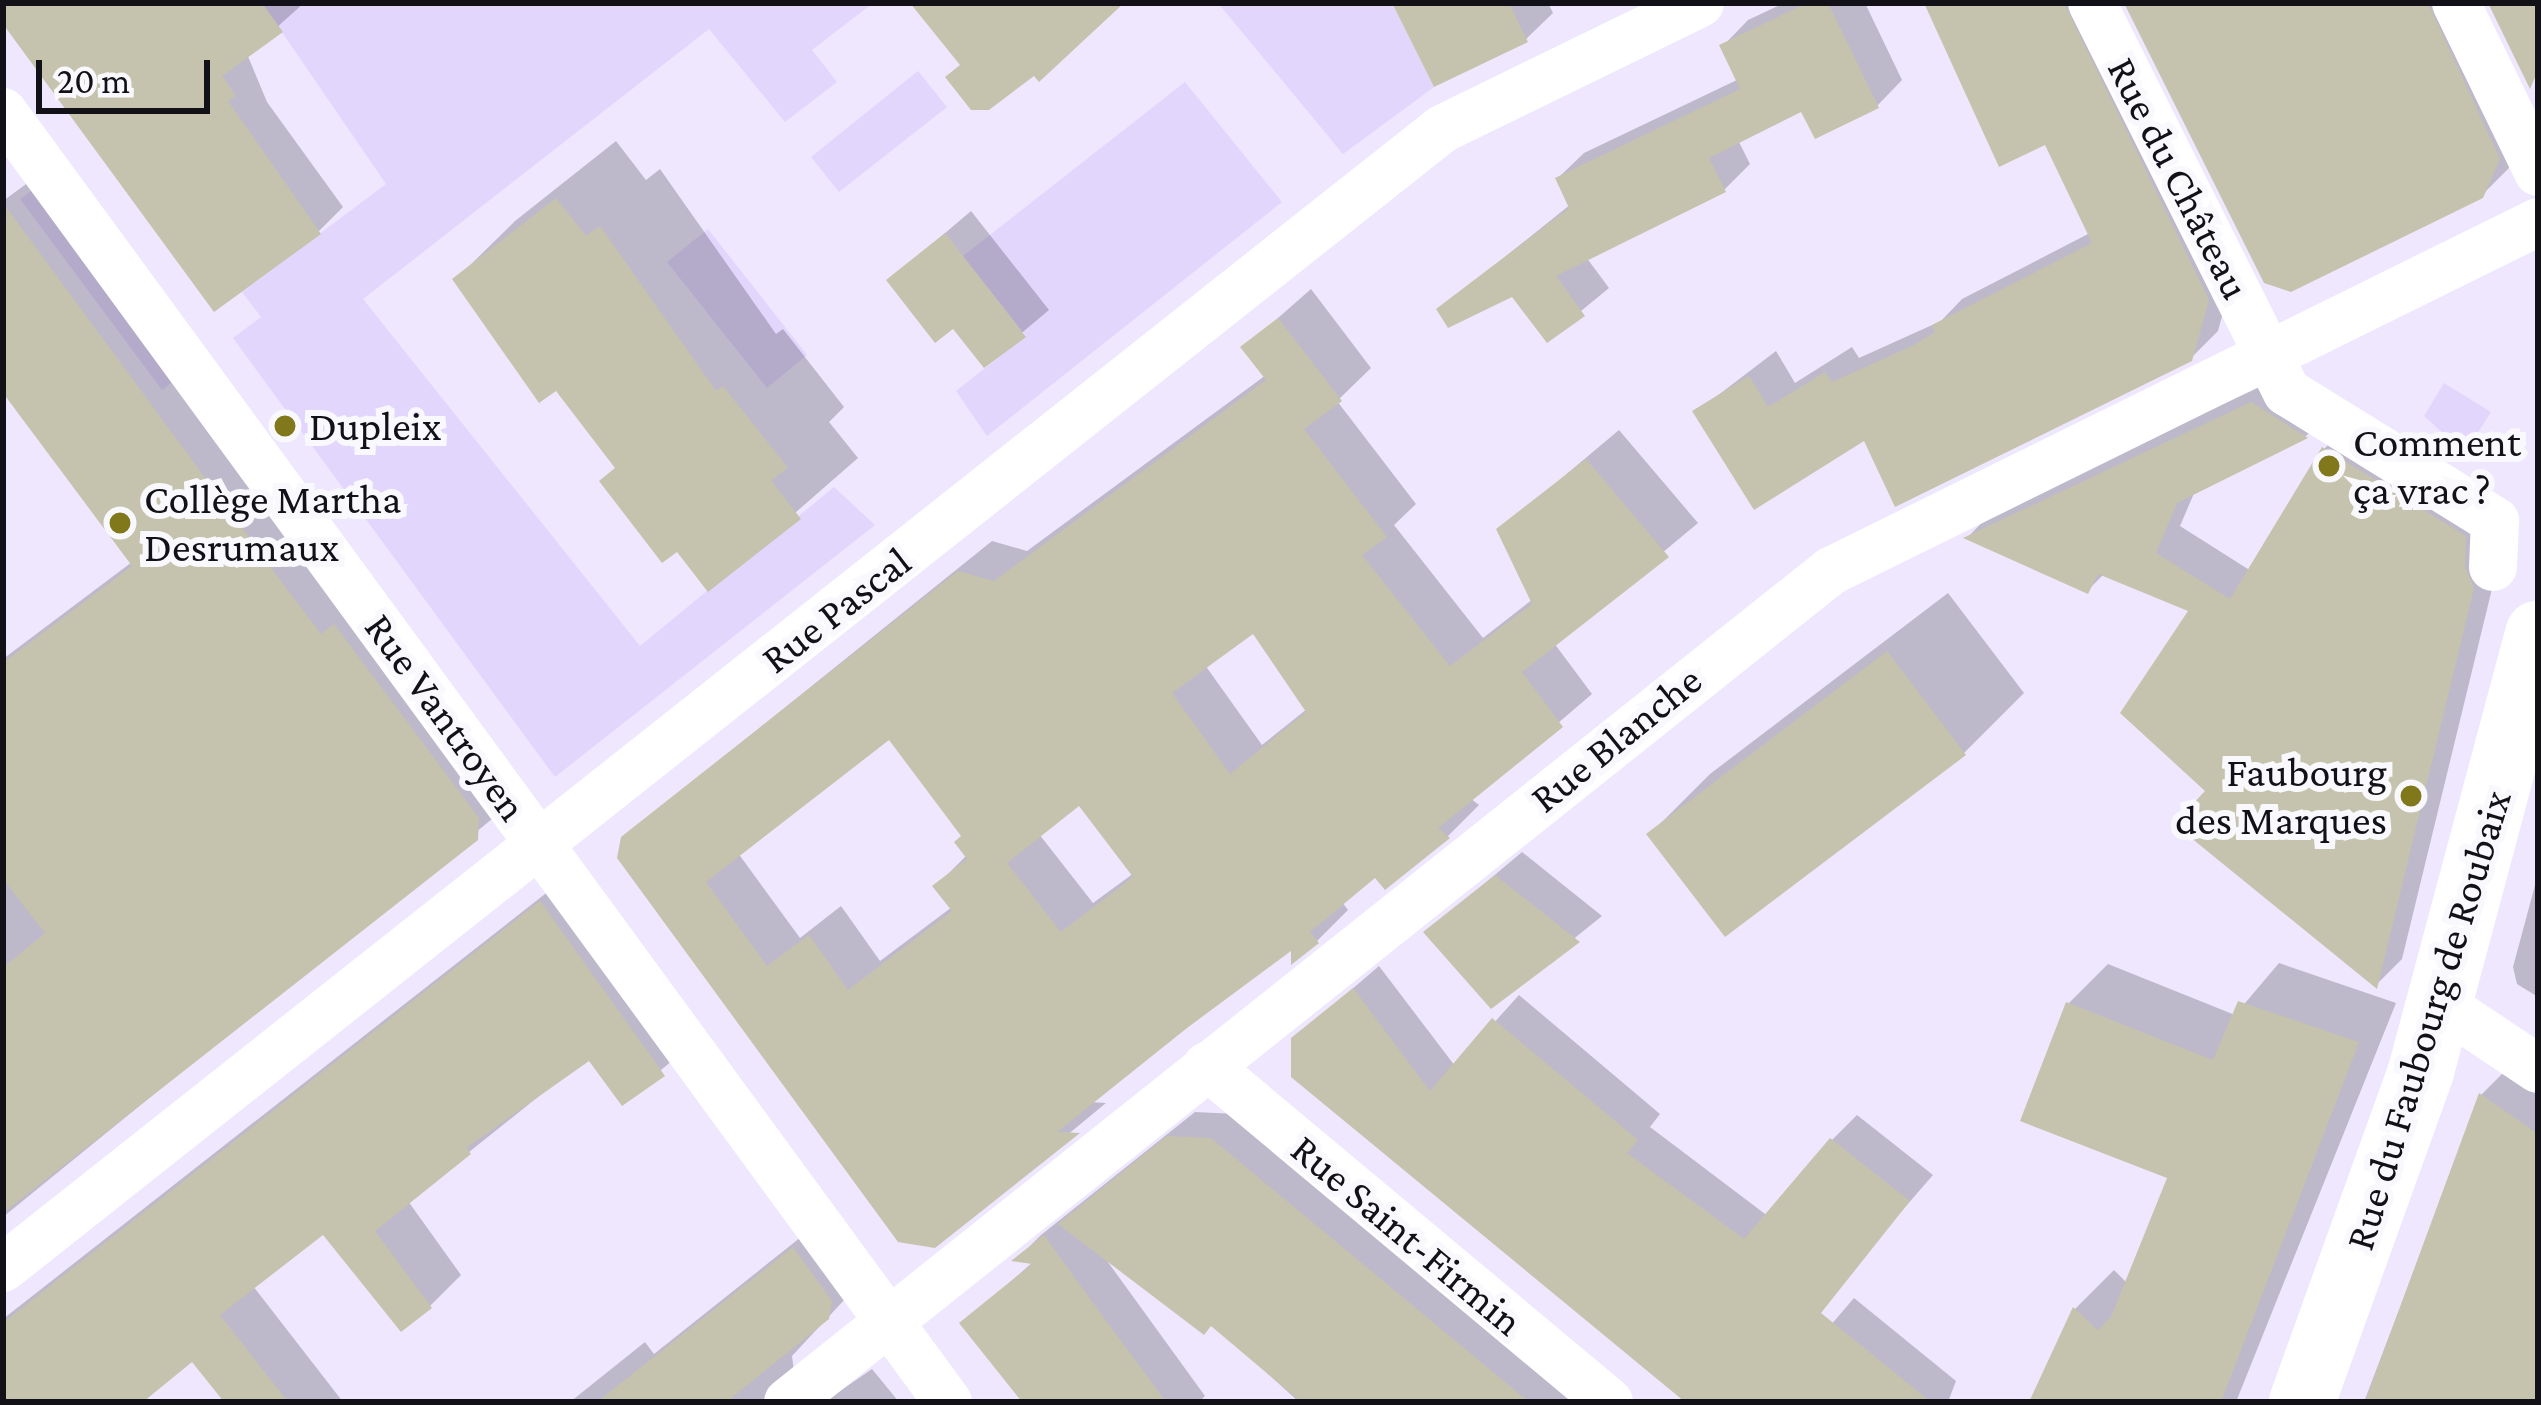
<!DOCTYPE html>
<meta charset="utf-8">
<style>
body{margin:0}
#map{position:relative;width:2541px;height:1405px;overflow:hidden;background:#eee7fe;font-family:"Crimson Pro",serif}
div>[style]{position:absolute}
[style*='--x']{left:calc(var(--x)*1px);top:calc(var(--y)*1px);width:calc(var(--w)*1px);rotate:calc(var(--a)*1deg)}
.green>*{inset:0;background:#e2d6fd}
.shadow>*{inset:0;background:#0003}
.building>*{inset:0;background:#c5c3ad}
.street>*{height:48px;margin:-24px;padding:0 24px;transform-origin:24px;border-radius:24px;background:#fff}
.secondary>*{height:66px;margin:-33px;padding:0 33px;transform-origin:33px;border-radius:33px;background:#fff}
.dots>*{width:33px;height:33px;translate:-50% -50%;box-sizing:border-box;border:6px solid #f9f8fc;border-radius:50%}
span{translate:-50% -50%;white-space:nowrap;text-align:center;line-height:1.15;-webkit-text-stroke:12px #f9f8fc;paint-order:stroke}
.street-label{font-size:42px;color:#131118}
.poi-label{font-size:42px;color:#131118}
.left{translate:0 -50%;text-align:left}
.right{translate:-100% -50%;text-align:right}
.frame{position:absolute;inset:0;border:6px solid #131118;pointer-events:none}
.scale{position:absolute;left:36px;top:60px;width:174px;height:54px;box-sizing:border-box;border:6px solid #131118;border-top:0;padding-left:15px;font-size:36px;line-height:42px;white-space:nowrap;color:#131118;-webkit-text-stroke:9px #f9f8fc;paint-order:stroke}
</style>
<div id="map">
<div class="green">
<div style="clip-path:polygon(262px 3px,873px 3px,812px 50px,837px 82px,785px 122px,709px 29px,363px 299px,640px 646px,834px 487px,875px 525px,555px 777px,233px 338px,261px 317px,242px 292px,386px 184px)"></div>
<div style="clip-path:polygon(1218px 3px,1392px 3px,1434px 87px,1343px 154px)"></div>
<div style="clip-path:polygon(918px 71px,947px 107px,839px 192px,811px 157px)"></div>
<div style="clip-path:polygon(1185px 82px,1282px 202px,987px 436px,956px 391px,1026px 336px,963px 256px)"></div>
<div style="clip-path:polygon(34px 189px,176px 379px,162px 390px,20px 199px)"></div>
<div style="clip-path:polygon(708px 229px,807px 355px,767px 388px,667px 262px)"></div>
<div style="clip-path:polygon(2444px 383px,2491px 412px,2465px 453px,2424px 416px)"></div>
</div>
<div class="shadow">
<div style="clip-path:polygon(3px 3px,304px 3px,247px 54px,267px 102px,343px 207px,319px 231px,3px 18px)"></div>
<div style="clip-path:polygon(1416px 3px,1548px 3px,1553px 13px,1526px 39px)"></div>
<div style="clip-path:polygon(1784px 3px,1865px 3px,1902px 80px,1877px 106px,1802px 107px,1738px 140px,1750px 164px,1724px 190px,1586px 257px,1609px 288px,1547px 339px,1513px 293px,1440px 309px,1571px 204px,1558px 178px,1584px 153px,1739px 79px,1723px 46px,1748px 20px)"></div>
<div style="clip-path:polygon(1928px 3px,2099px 3px,2234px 272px,2218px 331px,2190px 359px,1865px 437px,1696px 412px,1776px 351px,1795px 383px,1852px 347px,1859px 358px,1941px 321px,1962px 299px,2090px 233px,2047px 141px)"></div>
<div style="clip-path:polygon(2127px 3px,2441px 3px,2525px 130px,2509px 168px,2481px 196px)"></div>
<div style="clip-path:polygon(616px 141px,646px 180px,660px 169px,776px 334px,783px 329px,844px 407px,829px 422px,858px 458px,709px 588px,556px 387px,456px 279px,515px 221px)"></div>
<div style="clip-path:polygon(37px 176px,508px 806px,3px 1217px,3px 659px,132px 562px,3px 388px,3px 201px)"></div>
<div style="clip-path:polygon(971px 211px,1049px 310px,985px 364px,954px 325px,890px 280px)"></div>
<div style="clip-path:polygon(evenodd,1311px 289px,1371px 368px,1337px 401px,1416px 504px,1394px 525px,1483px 638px,1533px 599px,1500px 530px,1619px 430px,1698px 523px,1554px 643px,1592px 694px,1470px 798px,1479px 805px,1448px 836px,1386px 885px,1375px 874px,1342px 902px,1348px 910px,1317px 941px,1294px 945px,1090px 1102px,1106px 1103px,934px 1245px,625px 836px,992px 541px,1027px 551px,1266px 375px,1244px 348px,1311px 289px,1254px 630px,1307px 709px,1262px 745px,1205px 665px,1254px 630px,1311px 289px,889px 736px,964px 835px,967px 855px,936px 886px,952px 907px,880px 961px,841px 906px,800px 938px,738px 853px,889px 736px,1311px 289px,1080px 801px,1134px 873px,1093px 903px,1039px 834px,1080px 801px)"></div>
<div style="clip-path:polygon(2279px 378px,2331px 411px,2306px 436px,2195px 491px,2180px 526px,2251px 571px,2324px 449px,2350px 423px,2490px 510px,2499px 560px,2402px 959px,2376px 985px,2209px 791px,2192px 610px,2104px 574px,2088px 590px,1968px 537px,1992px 512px)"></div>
<div style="clip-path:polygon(1948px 593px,2024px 693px,1964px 753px,1650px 834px,1710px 774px)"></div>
<div style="clip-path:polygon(1522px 852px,1602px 916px,1492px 1005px,1427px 932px)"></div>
<div style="clip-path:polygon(573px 872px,695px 1042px,622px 1102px,589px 1056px,408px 1201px,461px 1275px,430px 1306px,324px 1231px,253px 1286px,343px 1402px,228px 1402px,193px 1357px,138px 1402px,3px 1402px,3px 1319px)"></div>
<div style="clip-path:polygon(2538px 874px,2538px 997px,2517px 984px,2513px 967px)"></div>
<div style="clip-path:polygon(2279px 963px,2396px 1003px,2236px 1402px,2033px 1402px,2075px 1309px,2114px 1270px,2128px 1284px,2171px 1177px,2069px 1003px,2108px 964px,2235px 1015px)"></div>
<div style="clip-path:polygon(1379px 966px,1455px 1066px,1519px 995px,1660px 1114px,1650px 1127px,1793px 1235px,1688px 1356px,1294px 1039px)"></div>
<div style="clip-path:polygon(2507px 1069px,2538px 1090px,2538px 1402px,2364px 1402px,2481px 1095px)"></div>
<div style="clip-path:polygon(1195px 1112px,1237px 1114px,1584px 1402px,1299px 1402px,1212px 1323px,1105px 1258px,1205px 1396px,1199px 1402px,1026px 1402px,963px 1324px,1034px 1261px,1017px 1259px,1041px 1235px)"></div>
<div style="clip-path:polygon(1857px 1115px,1933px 1175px,1866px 1252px,1832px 1140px)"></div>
<div style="clip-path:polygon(825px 1218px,859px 1284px,792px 1356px,796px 1388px,827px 1400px,872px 1369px,899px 1402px,570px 1402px,645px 1342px,654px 1354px)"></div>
<div style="clip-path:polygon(1854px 1298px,1956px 1381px,1948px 1402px,1765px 1402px)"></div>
</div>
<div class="building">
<div style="clip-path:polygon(3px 3px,262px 3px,283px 32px,222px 76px,236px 96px,228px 101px,321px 234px,214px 312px,3px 24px)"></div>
<div style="clip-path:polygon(910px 3px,1124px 3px,1039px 82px,1034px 76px,989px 110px,971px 110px,945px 77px,960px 65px)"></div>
<div style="clip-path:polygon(1392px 3px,1509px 3px,1528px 42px,1434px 87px)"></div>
<div style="clip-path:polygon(1807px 3px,1828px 3px,1879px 108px,1815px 139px,1801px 112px,1709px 158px,1726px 192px,1556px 276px,1585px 316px,1547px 343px,1512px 297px,1448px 328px,1436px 309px,1569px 208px,1555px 178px,1740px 89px,1719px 45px)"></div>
<div style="clip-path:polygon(1924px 3px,2064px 3px,2209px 300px,2192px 361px,1895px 507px,1864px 441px,1754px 510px,1692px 411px,1749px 376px,1768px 407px,1825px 372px,1832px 382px,1914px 345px,1935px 332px,1932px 325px,2092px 243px,2045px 145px,1999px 167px)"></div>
<div style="clip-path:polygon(2124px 3px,2428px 3px,2500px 159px,2483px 198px,2291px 292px,2264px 283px)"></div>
<div style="clip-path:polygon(2488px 3px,2538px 3px,2538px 70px,2530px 89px)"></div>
<div style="clip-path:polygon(556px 198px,586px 236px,600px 226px,716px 391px,723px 386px,788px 468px,771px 480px,801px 519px,708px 592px,677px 552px,662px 563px,599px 481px,615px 468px,556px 391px,539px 403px,452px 279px)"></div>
<div style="clip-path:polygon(3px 203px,292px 596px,321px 634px,334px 624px,479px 818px,478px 840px,3px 1213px,3px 968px,45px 933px,3px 879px,3px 663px,132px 566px,3px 393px)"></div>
<div style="clip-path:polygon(945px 233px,1026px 337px,984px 368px,953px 329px,935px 343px,886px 280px)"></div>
<div style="clip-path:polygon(evenodd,1278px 318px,1342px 401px,1304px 429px,1387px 537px,1362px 555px,1450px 666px,1532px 604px,1496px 529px,1586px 459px,1669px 557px,1522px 672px,1563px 727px,1438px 828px,1450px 838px,1385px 890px,1375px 878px,1310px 932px,1319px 943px,1291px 965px,1291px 951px,1187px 1028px,1057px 1132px,1080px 1133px,935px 1248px,898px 1242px,617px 858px,621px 837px,958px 571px,994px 581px,1266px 380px,1240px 347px,1278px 318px,1253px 634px,1306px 712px,1230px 774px,1172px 693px,1253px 634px,1278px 318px,889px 740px,961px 836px,954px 842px,967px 859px,932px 886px,952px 911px,848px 990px,809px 935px,767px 966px,706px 882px,889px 740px,1278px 318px,1079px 806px,1133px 877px,1061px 932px,1007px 863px,1079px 806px)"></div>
<div style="clip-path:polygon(2251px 402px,2308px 438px,2177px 503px,2156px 553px,2230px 599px,2322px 447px,2466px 536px,2465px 567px,2474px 588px,2377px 989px,2174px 824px,2205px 791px,2120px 713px,2188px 611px,2098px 574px,2088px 594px,1963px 538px)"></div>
<div style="clip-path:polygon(1887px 651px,1966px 755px,1725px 937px,1646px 834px)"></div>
<div style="clip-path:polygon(1495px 875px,1580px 942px,1491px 1009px,1423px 932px)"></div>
<div style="clip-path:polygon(540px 901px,665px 1076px,622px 1106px,589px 1061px,466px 1148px,471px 1154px,375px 1231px,432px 1308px,401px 1332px,323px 1235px,220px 1315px,288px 1402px,224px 1402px,192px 1362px,143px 1402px,3px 1402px,3px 1323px)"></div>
<div style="clip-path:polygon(1353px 988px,1430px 1091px,1492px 1018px,1638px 1140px,1627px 1153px,1744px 1239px,1830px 1138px,1910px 1201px,1821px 1313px,1931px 1402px,1685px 1402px,1291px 1077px,1291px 1038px)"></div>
<div style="clip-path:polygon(2238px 1001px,2359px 1042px,2221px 1402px,2029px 1402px,2073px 1307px,2098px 1330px,2111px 1317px,2167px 1178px,2020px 1121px,2066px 1002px,2213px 1060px)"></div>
<div style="clip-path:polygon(2479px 1093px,2538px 1134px,2538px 1402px,2365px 1402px)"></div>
<div style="clip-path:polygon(1167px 1136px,1211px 1138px,1529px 1402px,1301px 1402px,1211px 1326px,1204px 1335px,1058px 1224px)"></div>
<div style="clip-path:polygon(1044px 1235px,1069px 1270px,1166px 1402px,1022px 1402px,959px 1323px,1032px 1264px,1011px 1261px)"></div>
<div style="clip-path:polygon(793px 1247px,832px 1301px,829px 1319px,726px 1402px,597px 1402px)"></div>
</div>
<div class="street">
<div style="--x:2092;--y:3;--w:435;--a:63.4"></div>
<div style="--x:2287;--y:392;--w:245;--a:31.8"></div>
<div style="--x:2495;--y:521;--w:46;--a:92.5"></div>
<div style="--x:2456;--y:3;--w:188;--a:64.1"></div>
<div style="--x:3;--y:112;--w:1599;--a:53.78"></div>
<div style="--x:2441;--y:1004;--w:117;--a:33.8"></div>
<div style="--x:1207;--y:1066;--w:524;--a:39.89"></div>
<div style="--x:3;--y:1268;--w:1835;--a:-38.36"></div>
<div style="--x:1442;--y:129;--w:287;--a:-26"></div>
<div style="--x:788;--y:1402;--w:1334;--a:-38.55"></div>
<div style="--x:1831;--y:571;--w:788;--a:-26.27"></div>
</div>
<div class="secondary">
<div style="--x:2302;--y:1402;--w:352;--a:-70.2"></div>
<div style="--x:2421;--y:1071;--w:453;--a:-75"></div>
</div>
<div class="dots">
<div style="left:285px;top:426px;background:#81771b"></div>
<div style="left:2329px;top:466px;background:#81771b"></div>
<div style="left:120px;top:523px;background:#81771b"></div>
<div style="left:2411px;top:796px;background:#81771b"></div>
</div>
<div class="street-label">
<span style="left:2179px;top:178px;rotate:63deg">Rue du Château</span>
<span style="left:836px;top:610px;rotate:-38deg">Rue Pascal</span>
<span style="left:446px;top:717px;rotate:54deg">Rue Vantroyen</span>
<span style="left:1616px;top:739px;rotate:-39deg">Rue Blanche</span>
<span style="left:2428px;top:1020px;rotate:-73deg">Rue du Faubourg de Roubaix</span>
<span style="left:1407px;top:1235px;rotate:40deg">Rue Saint-Firmin</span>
</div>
<div class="poi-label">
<span class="left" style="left:309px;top:426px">Dupleix</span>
<span class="left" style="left:2353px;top:466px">Comment<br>ça vrac ?</span>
<span class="left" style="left:144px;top:523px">Collège Martha<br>Desrumaux</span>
<span class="right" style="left:2387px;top:796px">Faubourg<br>des Marques</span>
</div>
<div class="frame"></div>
<div class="scale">20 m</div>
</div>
